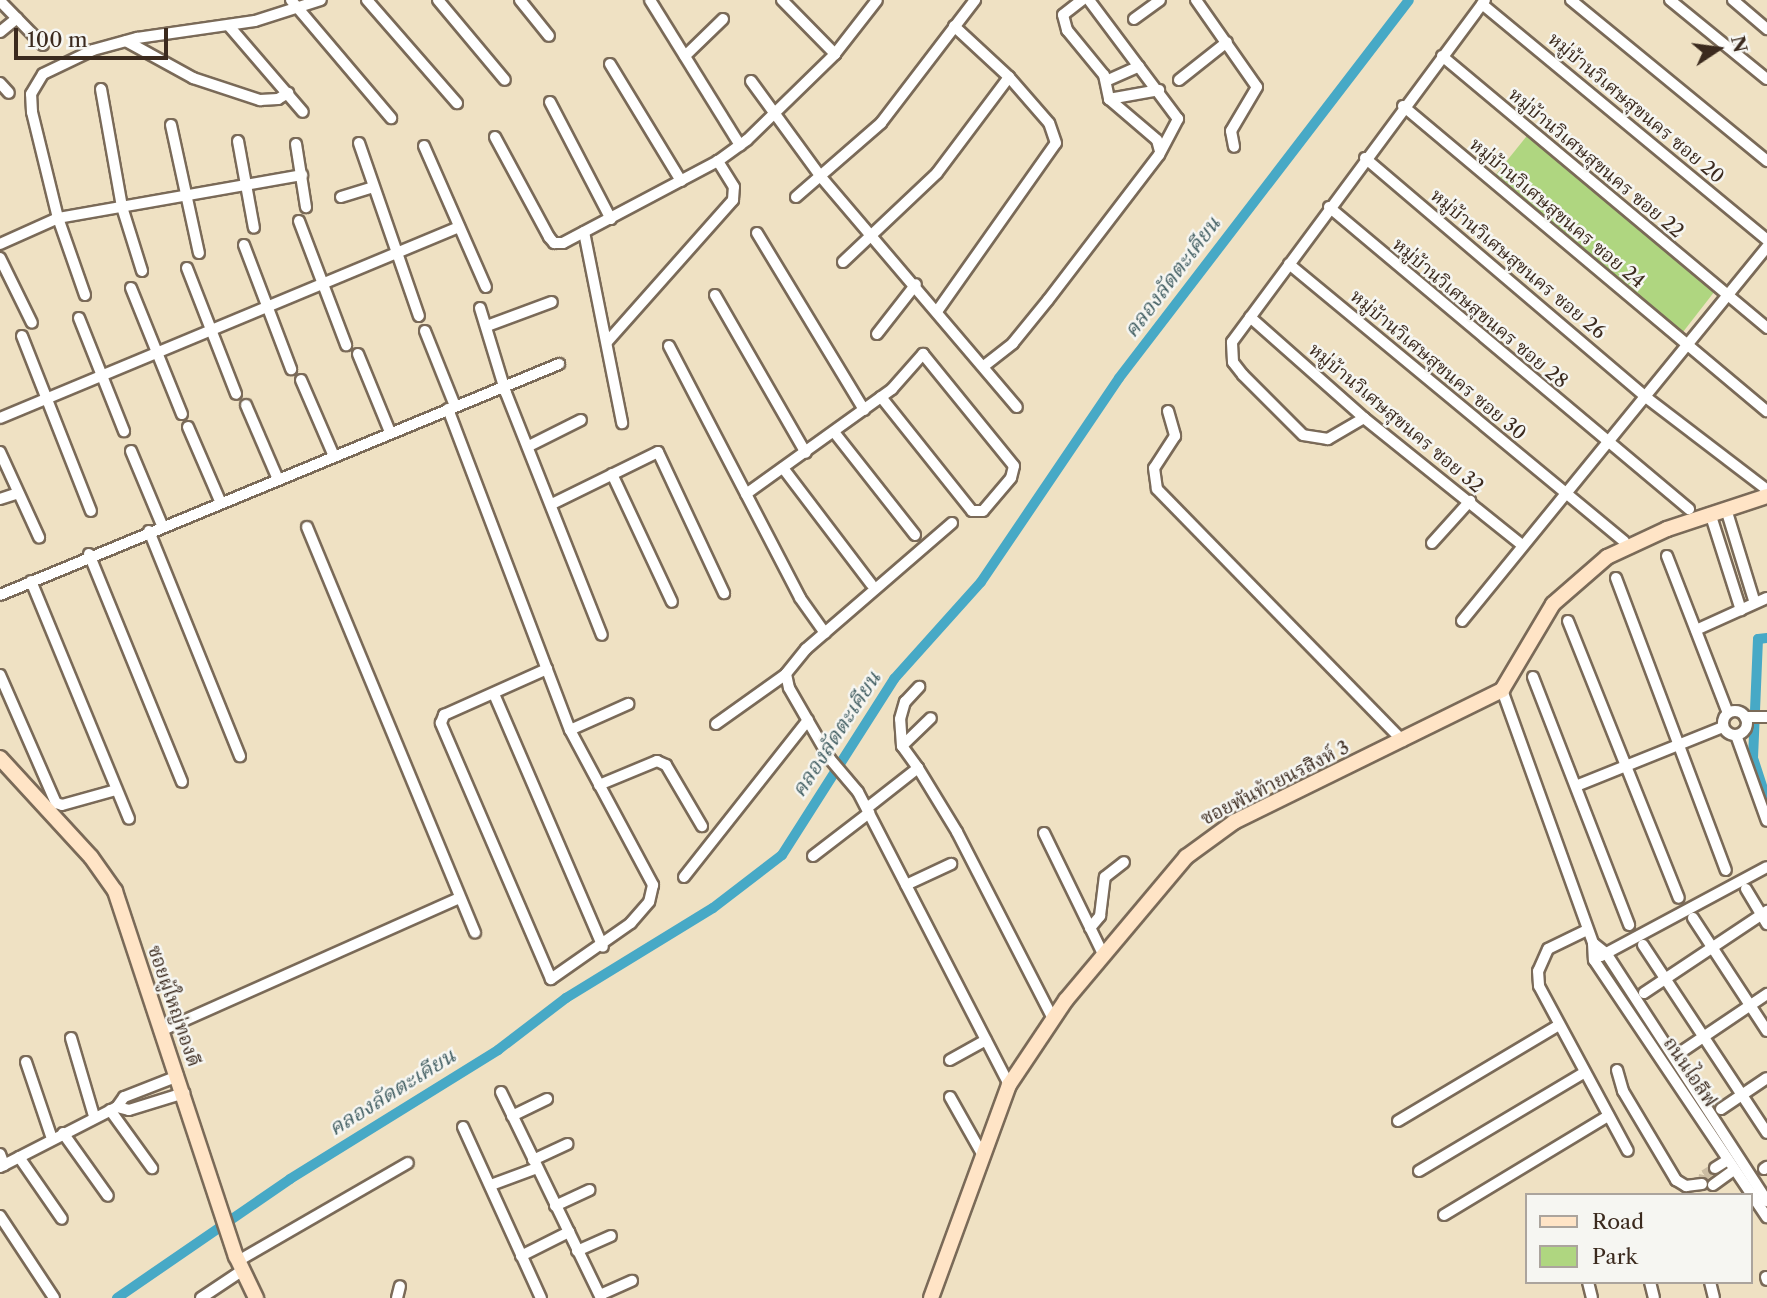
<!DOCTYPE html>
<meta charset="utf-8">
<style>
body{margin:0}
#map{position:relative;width:1767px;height:1298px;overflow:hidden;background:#efe1c3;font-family:"Libre Caslon Text","Noto Serif Thai",serif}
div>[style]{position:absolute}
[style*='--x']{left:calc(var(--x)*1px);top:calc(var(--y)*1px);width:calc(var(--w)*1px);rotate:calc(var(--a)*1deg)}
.green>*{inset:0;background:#afd680}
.canal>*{height:10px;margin:-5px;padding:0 5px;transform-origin:5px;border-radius:5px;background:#47a9c6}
.street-tunnel>*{height:10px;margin-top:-5px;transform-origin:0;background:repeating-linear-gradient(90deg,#cbbca2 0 10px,transparent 0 15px)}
.roads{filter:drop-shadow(2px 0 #7a6a58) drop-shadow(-2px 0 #7a6a58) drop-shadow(0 2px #7a6a58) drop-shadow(0 -2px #7a6a58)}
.street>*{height:10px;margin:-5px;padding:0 5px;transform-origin:5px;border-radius:5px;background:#fff}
.street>.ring{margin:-5px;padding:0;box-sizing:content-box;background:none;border:10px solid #fff;border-radius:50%}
.secondary>*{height:14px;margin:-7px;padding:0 7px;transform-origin:7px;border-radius:7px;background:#ffe4c6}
span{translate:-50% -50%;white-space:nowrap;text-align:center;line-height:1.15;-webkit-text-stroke:5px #f6f6f2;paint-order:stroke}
.street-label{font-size:19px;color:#3b2a1e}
.water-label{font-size:21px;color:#405d61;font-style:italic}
.legend{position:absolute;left:1525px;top:1193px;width:228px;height:91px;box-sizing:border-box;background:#f6f6f2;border:2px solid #aba49d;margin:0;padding:9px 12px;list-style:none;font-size:21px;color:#3b2a1e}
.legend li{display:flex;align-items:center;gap:14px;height:35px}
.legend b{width:35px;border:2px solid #aba49d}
.north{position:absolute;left:1683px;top:14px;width:70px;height:70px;-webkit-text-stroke:5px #f6f6f2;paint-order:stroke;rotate:77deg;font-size:19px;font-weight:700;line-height:28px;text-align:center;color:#3b2a1e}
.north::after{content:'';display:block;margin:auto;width:24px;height:32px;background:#3b2a1e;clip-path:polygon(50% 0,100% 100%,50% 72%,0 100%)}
.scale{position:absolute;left:14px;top:28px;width:154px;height:32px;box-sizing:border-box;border:4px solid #3b2a1e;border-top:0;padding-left:9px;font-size:21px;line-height:24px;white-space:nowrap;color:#3b2a1e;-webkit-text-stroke:5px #f6f6f2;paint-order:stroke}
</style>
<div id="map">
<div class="green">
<div style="clip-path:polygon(1530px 132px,1718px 287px,1683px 332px,1493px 178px)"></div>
</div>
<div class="canal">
<div style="--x:1767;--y:638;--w:9;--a:174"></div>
<div style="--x:1758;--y:639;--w:119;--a:92.4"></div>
<div style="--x:1753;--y:758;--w:45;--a:72"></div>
<div style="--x:117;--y:1298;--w:210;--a:-34.5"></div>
<div style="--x:290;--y:1179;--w:245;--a:-31.8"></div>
<div style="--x:498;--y:1050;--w:86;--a:-37.4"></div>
<div style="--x:566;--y:998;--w:172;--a:-31.5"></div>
<div style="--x:713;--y:908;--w:87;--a:-37.5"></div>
<div style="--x:782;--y:855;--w:209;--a:-57.5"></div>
<div style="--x:894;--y:679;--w:130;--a:-48.1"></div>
<div style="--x:981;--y:582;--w:246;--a:-55.9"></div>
<div style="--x:1119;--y:378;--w:476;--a:-52.5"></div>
</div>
<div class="street-tunnel">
<div style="--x:1709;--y:1185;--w:7;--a:-172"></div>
<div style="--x:1702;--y:1184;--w:9;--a:-77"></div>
<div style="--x:1704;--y:1175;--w:13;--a:-32"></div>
</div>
<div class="roads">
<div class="street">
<div style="--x:291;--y:0;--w:155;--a:49.7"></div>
<div style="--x:367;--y:0;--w:137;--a:48.9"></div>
<div style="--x:438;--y:0;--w:104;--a:50.1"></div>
<div style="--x:520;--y:0;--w:46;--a:51.1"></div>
<div style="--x:650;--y:0;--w:171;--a:58.2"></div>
<div style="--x:782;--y:0;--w:76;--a:45.5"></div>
<div style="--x:1082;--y:0;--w:24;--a:142"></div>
<div style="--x:1063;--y:15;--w:16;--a:75"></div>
<div style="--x:1067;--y:30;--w:58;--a:50.6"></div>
<div style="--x:1104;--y:75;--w:25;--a:78"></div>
<div style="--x:1109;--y:99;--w:63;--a:40.5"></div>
<div style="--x:1157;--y:140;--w:11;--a:75"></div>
<div style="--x:1196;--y:0;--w:106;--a:55"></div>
<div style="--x:1257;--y:87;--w:51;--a:120.6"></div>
<div style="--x:1231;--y:131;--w:16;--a:79"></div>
<div style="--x:1571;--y:0;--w:254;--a:39.4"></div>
<div style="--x:1670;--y:0;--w:125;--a:39.2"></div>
<div style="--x:1733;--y:0;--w:45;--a:40.5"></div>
<div style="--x:1;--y:2;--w:60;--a:45.7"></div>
<div style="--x:1482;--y:4;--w:370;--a:39.6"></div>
<div style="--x:1134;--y:19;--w:32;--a:-36"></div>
<div style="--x:229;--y:26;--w:113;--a:49.3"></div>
<div style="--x:0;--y:32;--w:22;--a:-39"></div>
<div style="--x:126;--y:41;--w:77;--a:28.9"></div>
<div style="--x:193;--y:78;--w:71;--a:18.2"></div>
<div style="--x:260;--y:100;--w:18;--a:-3"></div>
<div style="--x:278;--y:99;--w:12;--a:-31"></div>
<div style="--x:685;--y:56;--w:53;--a:-44.2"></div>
<div style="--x:1442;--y:56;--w:424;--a:39.9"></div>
<div style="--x:610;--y:64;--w:137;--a:58.7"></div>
<div style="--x:1179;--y:80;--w:61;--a:-38.4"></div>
<div style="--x:751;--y:81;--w:119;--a:53.9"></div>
<div style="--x:821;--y:177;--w:302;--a:49.6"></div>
<div style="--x:1106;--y:81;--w:36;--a:-24"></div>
<div style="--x:0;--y:83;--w:13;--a:48"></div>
<div style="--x:101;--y:89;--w:120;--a:79.9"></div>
<div style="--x:122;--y:207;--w:67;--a:72.6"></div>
<div style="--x:1109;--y:99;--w:51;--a:-10.2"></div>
<div style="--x:550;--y:102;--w:132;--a:62.5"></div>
<div style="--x:1403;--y:106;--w:475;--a:40"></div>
<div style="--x:171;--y:125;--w:131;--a:77.7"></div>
<div style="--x:495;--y:137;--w:114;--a:61.6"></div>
<div style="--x:549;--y:237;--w:8;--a:50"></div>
<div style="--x:554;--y:243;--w:9;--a:0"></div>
<div style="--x:563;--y:243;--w:175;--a:-27.9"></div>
<div style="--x:718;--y:161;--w:36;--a:-36"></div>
<div style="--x:747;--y:140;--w:123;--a:-44.3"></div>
<div style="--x:835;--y:54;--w:68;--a:-52.1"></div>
<div style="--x:238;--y:141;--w:88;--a:79.6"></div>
<div style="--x:359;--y:143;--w:183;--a:70.9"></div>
<div style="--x:296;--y:144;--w:64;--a:81"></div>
<div style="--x:424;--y:146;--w:154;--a:66.3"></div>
<div style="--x:1365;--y:158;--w:370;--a:40.4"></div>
<div style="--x:1647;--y:398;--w:150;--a:37.4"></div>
<div style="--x:341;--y:197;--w:34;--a:-17"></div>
<div style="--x:796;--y:197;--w:113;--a:-41"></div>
<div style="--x:881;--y:123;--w:155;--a:-52.6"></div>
<div style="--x:1329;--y:207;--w:470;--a:40"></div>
<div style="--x:299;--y:221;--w:133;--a:69.2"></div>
<div style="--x:584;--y:232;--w:195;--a:78.7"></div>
<div style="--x:757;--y:233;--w:207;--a:58.8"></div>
<div style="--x:0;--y:244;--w:64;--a:-24.1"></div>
<div style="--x:58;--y:218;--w:248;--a:-10"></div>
<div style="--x:244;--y:245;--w:133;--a:69.2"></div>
<div style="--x:0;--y:258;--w:72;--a:63.8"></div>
<div style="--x:843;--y:262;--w:129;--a:-43.4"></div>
<div style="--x:937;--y:173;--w:120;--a:-53.1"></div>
<div style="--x:1009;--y:77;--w:75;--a:-137.2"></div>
<div style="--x:1289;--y:264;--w:435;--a:39.6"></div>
<div style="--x:187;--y:268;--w:135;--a:68.7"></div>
<div style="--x:131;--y:288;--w:136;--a:68"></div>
<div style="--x:85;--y:295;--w:82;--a:-109.3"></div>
<div style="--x:58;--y:218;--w:109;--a:-103.8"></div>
<div style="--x:32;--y:112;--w:18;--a:-93"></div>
<div style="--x:31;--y:94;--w:23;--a:-59"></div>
<div style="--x:43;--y:74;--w:55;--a:-25.6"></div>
<div style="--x:93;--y:50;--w:46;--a:-15.3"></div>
<div style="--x:137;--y:38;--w:119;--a:-8.2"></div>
<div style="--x:255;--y:21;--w:69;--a:-17.7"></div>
<div style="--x:715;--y:295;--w:182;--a:60.1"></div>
<div style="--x:480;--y:308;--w:89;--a:73"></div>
<div style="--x:506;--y:393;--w:260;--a:68.4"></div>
<div style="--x:938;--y:310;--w:204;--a:-54.8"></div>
<div style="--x:1056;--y:143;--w:21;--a:-109"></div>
<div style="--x:1049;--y:123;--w:61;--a:-131"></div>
<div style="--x:1250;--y:317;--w:152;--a:41.5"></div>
<div style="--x:1364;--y:418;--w:203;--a:38.8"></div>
<div style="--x:79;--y:318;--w:122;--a:68.3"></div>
<div style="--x:487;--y:326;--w:69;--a:-20.3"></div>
<div style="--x:425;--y:331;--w:81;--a:68.2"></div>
<div style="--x:877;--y:334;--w:63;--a:-52"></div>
<div style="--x:22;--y:336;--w:188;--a:68.5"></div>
<div style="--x:607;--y:342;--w:190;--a:-48.4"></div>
<div style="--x:733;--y:200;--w:13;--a:-86"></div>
<div style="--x:734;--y:187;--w:31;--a:-122"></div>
<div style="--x:669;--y:346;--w:284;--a:62.5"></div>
<div style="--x:800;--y:598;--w:43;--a:54.5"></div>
<div style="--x:358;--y:354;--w:84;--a:67.7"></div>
<div style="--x:984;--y:366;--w:37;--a:-38"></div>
<div style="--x:1013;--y:343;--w:55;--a:-50.9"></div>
<div style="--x:1048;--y:300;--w:183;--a:-52.6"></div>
<div style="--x:1159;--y:155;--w:41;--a:-62.2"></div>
<div style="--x:1178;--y:119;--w:149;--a:-126.8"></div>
<div style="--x:301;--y:380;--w:81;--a:66.6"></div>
<div style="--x:246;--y:405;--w:78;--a:66.7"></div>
<div style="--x:448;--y:409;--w:343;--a:69.2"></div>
<div style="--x:570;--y:730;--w:176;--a:61.8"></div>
<div style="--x:653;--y:885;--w:17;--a:103"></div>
<div style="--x:649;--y:902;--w:28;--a:131"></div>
<div style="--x:631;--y:923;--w:98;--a:145"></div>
<div style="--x:551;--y:979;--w:279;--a:-113.3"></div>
<div style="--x:441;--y:723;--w:9;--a:-69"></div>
<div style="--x:444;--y:715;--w:113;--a:-24.1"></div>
<div style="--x:1168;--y:411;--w:26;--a:74"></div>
<div style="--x:1175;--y:436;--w:38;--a:123"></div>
<div style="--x:1154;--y:468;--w:21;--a:82"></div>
<div style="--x:1157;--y:489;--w:352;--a:45.7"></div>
<div style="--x:0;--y:418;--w:497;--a:-22.6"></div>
<div style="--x:1364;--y:418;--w:42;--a:149.7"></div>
<div style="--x:1328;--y:439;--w:25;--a:-171"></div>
<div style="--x:1303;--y:435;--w:85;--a:-135"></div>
<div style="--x:1243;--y:375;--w:16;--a:-128"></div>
<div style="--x:1233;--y:362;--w:20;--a:-93"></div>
<div style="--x:1232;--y:342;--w:425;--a:-53.5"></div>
<div style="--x:188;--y:427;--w:81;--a:66.6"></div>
<div style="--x:834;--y:432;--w:131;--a:51.8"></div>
<div style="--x:529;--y:446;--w:58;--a:-26.6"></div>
<div style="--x:131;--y:451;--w:80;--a:67.3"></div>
<div style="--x:0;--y:452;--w:94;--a:65.4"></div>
<div style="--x:783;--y:468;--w:146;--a:52.8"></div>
<div style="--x:612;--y:474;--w:141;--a:64.9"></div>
<div style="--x:746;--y:494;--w:180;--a:-35.7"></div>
<div style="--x:892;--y:389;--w:47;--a:-48.5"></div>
<div style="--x:923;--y:354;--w:144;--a:50.9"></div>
<div style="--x:1014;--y:466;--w:12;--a:104"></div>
<div style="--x:1011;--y:478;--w:43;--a:130.3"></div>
<div style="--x:983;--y:511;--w:11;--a:180"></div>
<div style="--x:972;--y:511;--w:146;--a:-128.6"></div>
<div style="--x:0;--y:499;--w:19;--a:-18"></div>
<div style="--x:552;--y:504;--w:118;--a:-26.1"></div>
<div style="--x:658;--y:452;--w:156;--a:64.9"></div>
<div style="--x:1726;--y:509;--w:98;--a:72.9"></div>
<div style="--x:1710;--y:513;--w:102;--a:72.3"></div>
<div style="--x:952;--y:523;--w:193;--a:139.2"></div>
<div style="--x:806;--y:649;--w:32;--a:129"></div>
<div style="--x:786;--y:674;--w:14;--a:78"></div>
<div style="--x:789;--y:688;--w:82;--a:60"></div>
<div style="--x:830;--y:759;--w:43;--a:49.7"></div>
<div style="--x:858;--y:792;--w:330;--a:62.7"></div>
<div style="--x:307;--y:527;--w:439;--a:67.5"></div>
<div style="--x:149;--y:531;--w:243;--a:68"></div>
<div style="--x:1432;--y:543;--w:57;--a:-47.9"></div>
<div style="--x:89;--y:554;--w:246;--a:67.8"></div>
<div style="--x:1667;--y:556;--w:168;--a:68.8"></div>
<div style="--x:1616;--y:578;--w:312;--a:69.4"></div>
<div style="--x:31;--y:581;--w:257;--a:67.6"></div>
<div style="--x:0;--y:595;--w:605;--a:-22.45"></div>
<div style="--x:1462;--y:621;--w:483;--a:-50.8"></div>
<div style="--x:1568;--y:621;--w:298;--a:68.2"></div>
<div style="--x:1696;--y:630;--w:78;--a:-24.3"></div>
<div style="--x:0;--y:675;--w:140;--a:66.4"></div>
<div style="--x:56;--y:803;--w:6;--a:18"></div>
<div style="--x:62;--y:805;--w:56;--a:-15.5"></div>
<div style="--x:1533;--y:677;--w:266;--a:68.8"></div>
<div style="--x:1502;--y:690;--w:269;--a:70.2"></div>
<div style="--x:1593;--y:943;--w:17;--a:87"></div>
<div style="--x:1594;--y:960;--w:310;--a:56.1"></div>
<div style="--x:494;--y:694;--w:275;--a:66.7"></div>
<div class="ring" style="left:1723px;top:711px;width:14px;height:14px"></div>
<div style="--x:1745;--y:717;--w:22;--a:0"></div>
<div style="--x:716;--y:724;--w:86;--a:-35.5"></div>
<div style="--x:570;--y:730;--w:64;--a:-24.1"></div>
<div style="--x:1736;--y:735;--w:91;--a:70.2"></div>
<div style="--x:902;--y:746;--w:40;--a:-44"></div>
<div style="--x:918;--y:768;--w:75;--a:58.6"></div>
<div style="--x:957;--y:832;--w:210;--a:62.8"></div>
<div style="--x:599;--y:785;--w:63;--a:-22.5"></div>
<div style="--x:657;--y:761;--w:10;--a:24"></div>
<div style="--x:666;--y:765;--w:71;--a:59.5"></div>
<div style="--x:1576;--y:786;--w:158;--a:-21.9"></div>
<div style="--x:867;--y:808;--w:65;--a:-38.1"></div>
<div style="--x:918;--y:768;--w:27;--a:-126"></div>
<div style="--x:902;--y:746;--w:27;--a:-94"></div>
<div style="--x:900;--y:719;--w:18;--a:-74"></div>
<div style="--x:905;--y:702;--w:21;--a:-47"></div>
<div style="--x:1044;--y:833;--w:135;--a:64"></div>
<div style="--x:813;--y:856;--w:71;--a:-37.5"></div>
<div style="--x:684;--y:877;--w:200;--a:-51.7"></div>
<div style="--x:906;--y:885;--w:50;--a:-25"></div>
<div style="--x:1746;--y:889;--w:41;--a:59"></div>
<div style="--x:1693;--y:918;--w:135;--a:56.8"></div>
<div style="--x:1090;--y:928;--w:16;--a:-50"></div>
<div style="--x:1100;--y:916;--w:39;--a:-83"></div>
<div style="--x:1105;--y:877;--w:24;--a:-38"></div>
<div style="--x:1587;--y:930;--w:43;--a:154"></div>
<div style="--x:1548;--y:949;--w:24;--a:114"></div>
<div style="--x:1538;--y:971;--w:15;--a:86"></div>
<div style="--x:1539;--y:986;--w:187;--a:61.7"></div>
<div style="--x:1593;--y:943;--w:16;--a:38"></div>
<div style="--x:1606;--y:953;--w:296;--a:57"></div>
<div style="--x:1643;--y:945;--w:225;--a:56.6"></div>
<div style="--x:1601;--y:956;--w:188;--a:-28.2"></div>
<div style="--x:1644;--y:993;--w:148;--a:-33.7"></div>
<div style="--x:163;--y:1030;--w:324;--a:-24"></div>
<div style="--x:71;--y:1038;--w:81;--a:73.6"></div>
<div style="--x:1681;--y:1052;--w:104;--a:-34"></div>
<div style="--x:950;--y:1060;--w:41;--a:-29.1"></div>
<div style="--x:26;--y:1062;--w:81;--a:71.3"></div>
<div style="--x:1617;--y:1070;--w:22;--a:74"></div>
<div style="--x:1623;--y:1091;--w:104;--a:59.2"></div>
<div style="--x:1676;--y:1180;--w:12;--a:31"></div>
<div style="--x:1686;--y:1186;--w:16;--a:-7"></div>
<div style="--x:178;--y:1076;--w:58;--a:158.7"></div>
<div style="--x:124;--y:1097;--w:12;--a:125"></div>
<div style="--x:117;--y:1107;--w:12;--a:14"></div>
<div style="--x:129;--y:1110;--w:58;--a:-17.2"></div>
<div style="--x:501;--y:1092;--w:229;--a:64.1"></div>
<div style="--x:950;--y:1097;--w:63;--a:60.6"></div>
<div style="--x:1721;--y:1109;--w:55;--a:-34"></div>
<div style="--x:110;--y:1110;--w:72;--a:54.1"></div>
<div style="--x:512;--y:1116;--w:39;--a:-26"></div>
<div style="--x:1398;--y:1121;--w:187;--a:-30.8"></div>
<div style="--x:463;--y:1127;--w:188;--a:65.5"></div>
<div style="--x:63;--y:1133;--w:77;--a:54.5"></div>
<div style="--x:0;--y:1154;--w:12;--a:70"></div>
<div style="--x:19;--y:1157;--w:75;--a:55.3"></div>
<div style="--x:533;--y:1160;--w:38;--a:-25"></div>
<div style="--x:0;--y:1167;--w:131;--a:-27.1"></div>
<div style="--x:1715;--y:1168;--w:15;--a:-32"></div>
<div style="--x:1764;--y:1169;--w:4;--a:-34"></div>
<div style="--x:1419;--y:1171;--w:193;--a:-30.8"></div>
<div style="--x:491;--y:1185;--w:49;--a:-20.3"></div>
<div style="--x:1713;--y:1185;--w:26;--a:-36"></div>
<div style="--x:555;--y:1206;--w:38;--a:-25"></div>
<div style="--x:1444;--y:1215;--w:192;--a:-31.1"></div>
<div style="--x:0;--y:1216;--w:98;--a:56.6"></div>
<div style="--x:577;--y:1251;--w:37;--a:-24"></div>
<div style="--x:521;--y:1256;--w:54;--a:-26.6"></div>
<div style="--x:238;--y:1261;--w:196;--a:-30"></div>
<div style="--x:1766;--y:1277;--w:3;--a:72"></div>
<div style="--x:1588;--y:1282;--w:16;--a:76"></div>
<div style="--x:1650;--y:1282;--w:16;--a:76"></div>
<div style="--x:1710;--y:1282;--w:16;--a:76"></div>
<div style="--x:600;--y:1295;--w:35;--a:-24"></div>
<div style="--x:201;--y:1298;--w:50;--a:-33.7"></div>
<div style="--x:397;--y:1298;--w:12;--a:-76"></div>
</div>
<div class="secondary">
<div style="--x:0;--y:758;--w:134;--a:47.4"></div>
<div style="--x:91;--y:857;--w:42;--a:54.8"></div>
<div style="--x:115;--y:891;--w:385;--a:71.7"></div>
<div style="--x:236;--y:1256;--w:47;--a:64.5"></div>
<div style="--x:931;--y:1298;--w:227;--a:-69.9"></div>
<div style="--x:1009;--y:1085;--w:102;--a:-56.2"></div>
<div style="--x:1066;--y:1000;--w:187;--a:-50"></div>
<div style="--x:1186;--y:857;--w:59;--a:-36.1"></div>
<div style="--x:1234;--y:822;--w:299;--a:-26.2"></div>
<div style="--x:1502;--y:690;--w:100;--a:-59.3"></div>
<div style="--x:1553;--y:604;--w:72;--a:-41"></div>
<div style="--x:1607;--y:557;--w:66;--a:-25"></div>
<div style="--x:1667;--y:529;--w:105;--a:-18.3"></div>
</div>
</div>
<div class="street-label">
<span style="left:1636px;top:108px;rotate:40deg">หมู่บ้านวิเศษสุขนคร ซอย 20</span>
<span style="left:1596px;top:163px;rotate:40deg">หมู่บ้านวิเศษสุขนคร ซอย 22</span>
<span style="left:1557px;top:213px;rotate:40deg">หมู่บ้านวิเศษสุขนคร ซอย 24</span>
<span style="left:1518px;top:264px;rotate:40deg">หมู่บ้านวิเศษสุขนคร ซอย 26</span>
<span style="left:1480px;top:313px;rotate:40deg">หมู่บ้านวิเศษสุขนคร ซอย 28</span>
<span style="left:1438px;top:365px;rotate:40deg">หมู่บ้านวิเศษสุขนคร ซอย 30</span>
<span style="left:1396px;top:418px;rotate:40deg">หมู่บ้านวิเศษสุขนคร ซอย 32</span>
<span style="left:1275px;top:783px;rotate:-27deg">ซอยพันท้ายนรสิงห์ 3</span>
<span style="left:174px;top:1006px;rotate:71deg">ซอยผู้ใหญ่ทองดี</span>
<span style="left:1690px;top:1072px;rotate:56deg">ถนนไอลีฟ</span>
</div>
<div class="water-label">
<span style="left:1172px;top:277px;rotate:-53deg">คลองลัดตะเคียน</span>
<span style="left:836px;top:734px;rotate:-57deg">คลองลัดตะเคียน</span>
<span style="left:392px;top:1092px;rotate:-32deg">คลองลัดตะเคียน</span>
</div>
<ul class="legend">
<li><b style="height:9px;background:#ffe4c6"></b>Road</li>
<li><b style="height:19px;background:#afd680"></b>Park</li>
</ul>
<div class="north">N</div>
<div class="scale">100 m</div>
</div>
